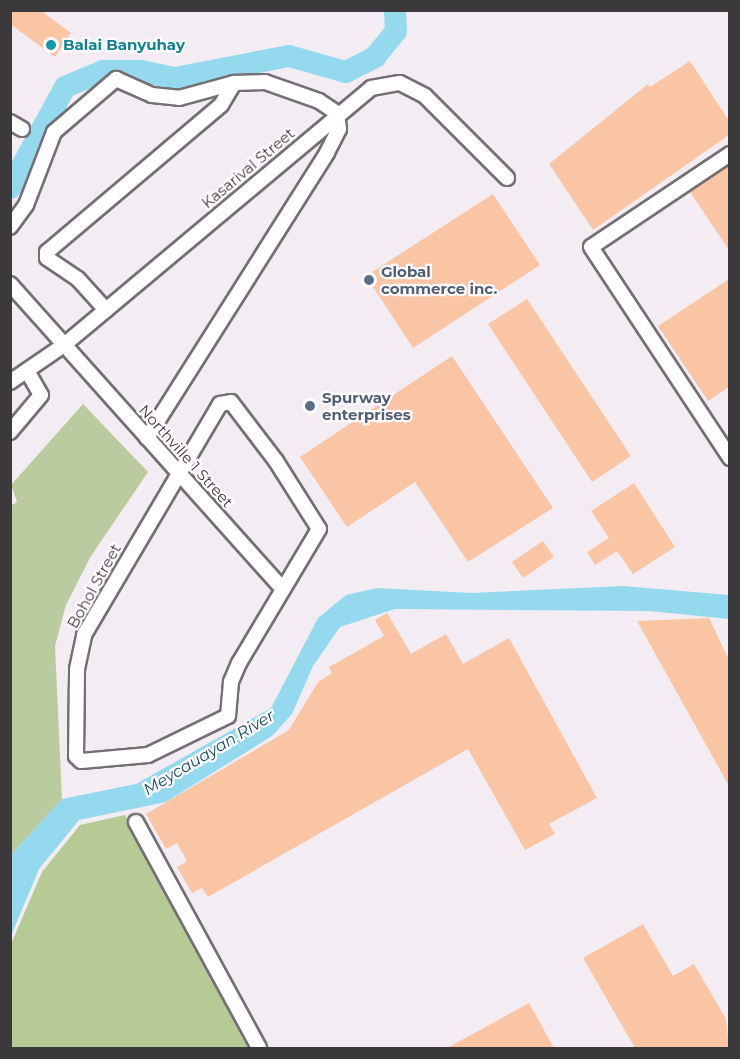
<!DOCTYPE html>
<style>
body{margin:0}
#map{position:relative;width:740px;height:1059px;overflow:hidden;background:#f3edf3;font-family:Montserrat,sans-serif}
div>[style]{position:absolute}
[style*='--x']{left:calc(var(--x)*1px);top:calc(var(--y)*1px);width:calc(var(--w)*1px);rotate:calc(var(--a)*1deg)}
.green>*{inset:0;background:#bacb9f}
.forest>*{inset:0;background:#b6ca95}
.water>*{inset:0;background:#94d9ee}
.river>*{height:22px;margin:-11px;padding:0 11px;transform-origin:11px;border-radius:11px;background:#94d9ee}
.building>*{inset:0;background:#fac5a4}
.roads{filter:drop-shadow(2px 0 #746f75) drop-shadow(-2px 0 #746f75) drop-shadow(0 2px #746f75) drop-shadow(0 -2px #746f75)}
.street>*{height:14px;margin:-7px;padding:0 7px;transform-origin:7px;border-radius:7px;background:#fff}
.dots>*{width:16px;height:16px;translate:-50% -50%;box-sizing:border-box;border:3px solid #fffbff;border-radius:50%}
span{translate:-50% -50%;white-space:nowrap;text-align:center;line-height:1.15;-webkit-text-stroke:4.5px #fffbff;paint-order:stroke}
.culture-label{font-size:15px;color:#0d838f;font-weight:700}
.left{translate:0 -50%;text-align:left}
.street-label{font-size:15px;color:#3b393c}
.service-label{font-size:15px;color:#4e5e75;font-weight:700}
.water-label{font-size:16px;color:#114c5b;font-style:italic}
.frame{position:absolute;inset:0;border:12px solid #3b393c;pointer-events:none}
</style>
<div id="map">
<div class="green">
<div style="clip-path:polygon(83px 404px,148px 472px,91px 556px,66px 605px,55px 646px,62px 799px,11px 855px,10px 506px,17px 502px,11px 485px)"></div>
</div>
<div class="forest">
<div style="clip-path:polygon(125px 815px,251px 1048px,11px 1048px,11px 944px,42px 872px,80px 825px)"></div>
</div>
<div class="water">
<div style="clip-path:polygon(623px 586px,729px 595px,729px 619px,649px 611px,395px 609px,340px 627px,313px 666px,292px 714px,272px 736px,166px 802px,79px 820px,39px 869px,11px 936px,11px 855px,62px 799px,136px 784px,271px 708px,318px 618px,346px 595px,377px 588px,471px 593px)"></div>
</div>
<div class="river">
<div style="--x:10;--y:188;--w:115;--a:-61.4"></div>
<div style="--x:65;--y:87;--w:41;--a:-22.8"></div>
<div style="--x:103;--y:71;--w:38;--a:0"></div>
<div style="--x:141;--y:71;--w:35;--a:12"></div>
<div style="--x:175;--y:78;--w:116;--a:-10.9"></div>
<div style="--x:289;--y:56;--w:59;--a:15.7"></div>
<div style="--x:346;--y:72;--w:33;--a:-27"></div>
<div style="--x:375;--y:57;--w:33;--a:-51"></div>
<div style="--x:396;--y:31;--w:21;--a:-93"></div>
</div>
<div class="building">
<div style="clip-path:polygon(10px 10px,40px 10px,71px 33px,55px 57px,10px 24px)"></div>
<div style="clip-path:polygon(690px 61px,729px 121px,729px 135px,593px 230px,549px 164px,648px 84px,650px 87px)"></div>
<div style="clip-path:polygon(729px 166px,729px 250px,690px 192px)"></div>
<div style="clip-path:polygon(493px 194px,540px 265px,413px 348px,366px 276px)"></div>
<div style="clip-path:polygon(729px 279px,729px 387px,708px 401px,658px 326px)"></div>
<div style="clip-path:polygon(527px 299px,631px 456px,592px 482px,488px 324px)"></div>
<div style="clip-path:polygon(452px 356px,553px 508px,468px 562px,415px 482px,347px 527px,300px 457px)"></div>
<div style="clip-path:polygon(634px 483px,675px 547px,633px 574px,617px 551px,595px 565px,587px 552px,609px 538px,591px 511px)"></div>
<div style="clip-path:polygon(543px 541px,554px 557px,523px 578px,512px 562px)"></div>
<div style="clip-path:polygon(387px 613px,411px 654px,446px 634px,463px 664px,509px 638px,597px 798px,549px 824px,555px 834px,525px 850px,468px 749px,208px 897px,202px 888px,192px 893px,177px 867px,187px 861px,177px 843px,166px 849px,146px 814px,289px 730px,318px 682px,332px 673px,329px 667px,384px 636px,375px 620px)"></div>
<div style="clip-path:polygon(709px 618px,729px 660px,729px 786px,637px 621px)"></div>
<div style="clip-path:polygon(643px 924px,673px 976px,694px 964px,726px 1019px,729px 1048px,635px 1048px,583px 958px)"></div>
<div style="clip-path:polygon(529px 1003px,554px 1048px,447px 1048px)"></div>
</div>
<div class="roads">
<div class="street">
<div style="--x:10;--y:122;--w:14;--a:30"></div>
<div style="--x:730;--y:154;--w:167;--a:146.2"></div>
<div style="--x:591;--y:247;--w:253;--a:56.6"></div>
<div style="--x:10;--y:227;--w:27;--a:-54"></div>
<div style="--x:26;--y:205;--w:78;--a:-69"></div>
<div style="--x:54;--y:132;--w:82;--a:-40.5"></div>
<div style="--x:116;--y:79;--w:39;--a:24"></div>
<div style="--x:152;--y:95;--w:27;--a:6"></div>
<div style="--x:179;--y:98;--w:57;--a:-15.3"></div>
<div style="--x:234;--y:83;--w:31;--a:-2"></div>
<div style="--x:265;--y:82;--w:57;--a:19.4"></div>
<div style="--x:319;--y:101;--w:22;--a:34"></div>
<div style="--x:337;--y:113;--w:16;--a:83"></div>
<div style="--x:339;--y:129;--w:27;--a:117"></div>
<div style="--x:327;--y:153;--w:337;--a:122.3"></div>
<div style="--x:10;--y:284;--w:409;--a:48.2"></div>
<div style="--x:106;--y:310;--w:42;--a:-132.1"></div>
<div style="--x:78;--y:279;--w:37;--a:-146"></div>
<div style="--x:47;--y:258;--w:6;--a:-90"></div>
<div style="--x:47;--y:252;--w:228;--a:-40.2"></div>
<div style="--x:221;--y:105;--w:26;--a:-59"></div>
<div style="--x:10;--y:382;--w:65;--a:-34.4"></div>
<div style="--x:64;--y:345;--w:400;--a:-39.9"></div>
<div style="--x:371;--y:88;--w:29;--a:-10"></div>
<div style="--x:400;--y:83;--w:28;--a:27"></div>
<div style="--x:425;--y:96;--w:116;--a:45"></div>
<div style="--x:231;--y:402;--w:74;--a:52.7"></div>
<div style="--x:276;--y:461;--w:80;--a:57.7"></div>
<div style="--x:319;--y:529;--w:156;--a:120.8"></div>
<div style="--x:239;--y:663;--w:21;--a:113"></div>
<div style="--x:231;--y:682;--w:34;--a:95"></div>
<div style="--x:228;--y:716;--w:89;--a:154"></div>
<div style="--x:148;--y:755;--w:67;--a:174.9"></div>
<div style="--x:81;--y:761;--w:7;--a:-135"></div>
<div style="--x:76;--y:756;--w:87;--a:-89.3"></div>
<div style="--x:77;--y:669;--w:35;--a:-78"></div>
<div style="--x:84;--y:635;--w:268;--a:-59.5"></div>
<div style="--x:220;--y:404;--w:11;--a:-10"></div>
<div style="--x:10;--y:432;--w:48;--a:-50"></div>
<div style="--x:41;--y:395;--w:28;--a:-120"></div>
<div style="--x:136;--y:822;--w:257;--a:61.4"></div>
</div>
</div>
<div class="dots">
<div style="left:51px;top:45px;background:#0f9aa8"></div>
<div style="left:369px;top:280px;background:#5c6f8a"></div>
<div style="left:310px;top:406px;background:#5c6f8a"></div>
</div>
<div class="culture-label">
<span class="left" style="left:63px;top:45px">Balai Banyuhay</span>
</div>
<div class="street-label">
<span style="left:248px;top:168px;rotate:-40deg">Kasarival Street</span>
<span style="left:186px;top:456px;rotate:48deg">Northville 1 Street</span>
<span style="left:94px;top:586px;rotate:-61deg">Bohol Street</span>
</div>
<div class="service-label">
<span class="left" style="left:381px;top:280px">Global<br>commerce inc.</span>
<span class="left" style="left:322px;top:406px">Spurway<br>enterprises</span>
</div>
<div class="water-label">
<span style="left:209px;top:753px;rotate:-31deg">Meycauayan River</span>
</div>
<div class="frame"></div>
</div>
